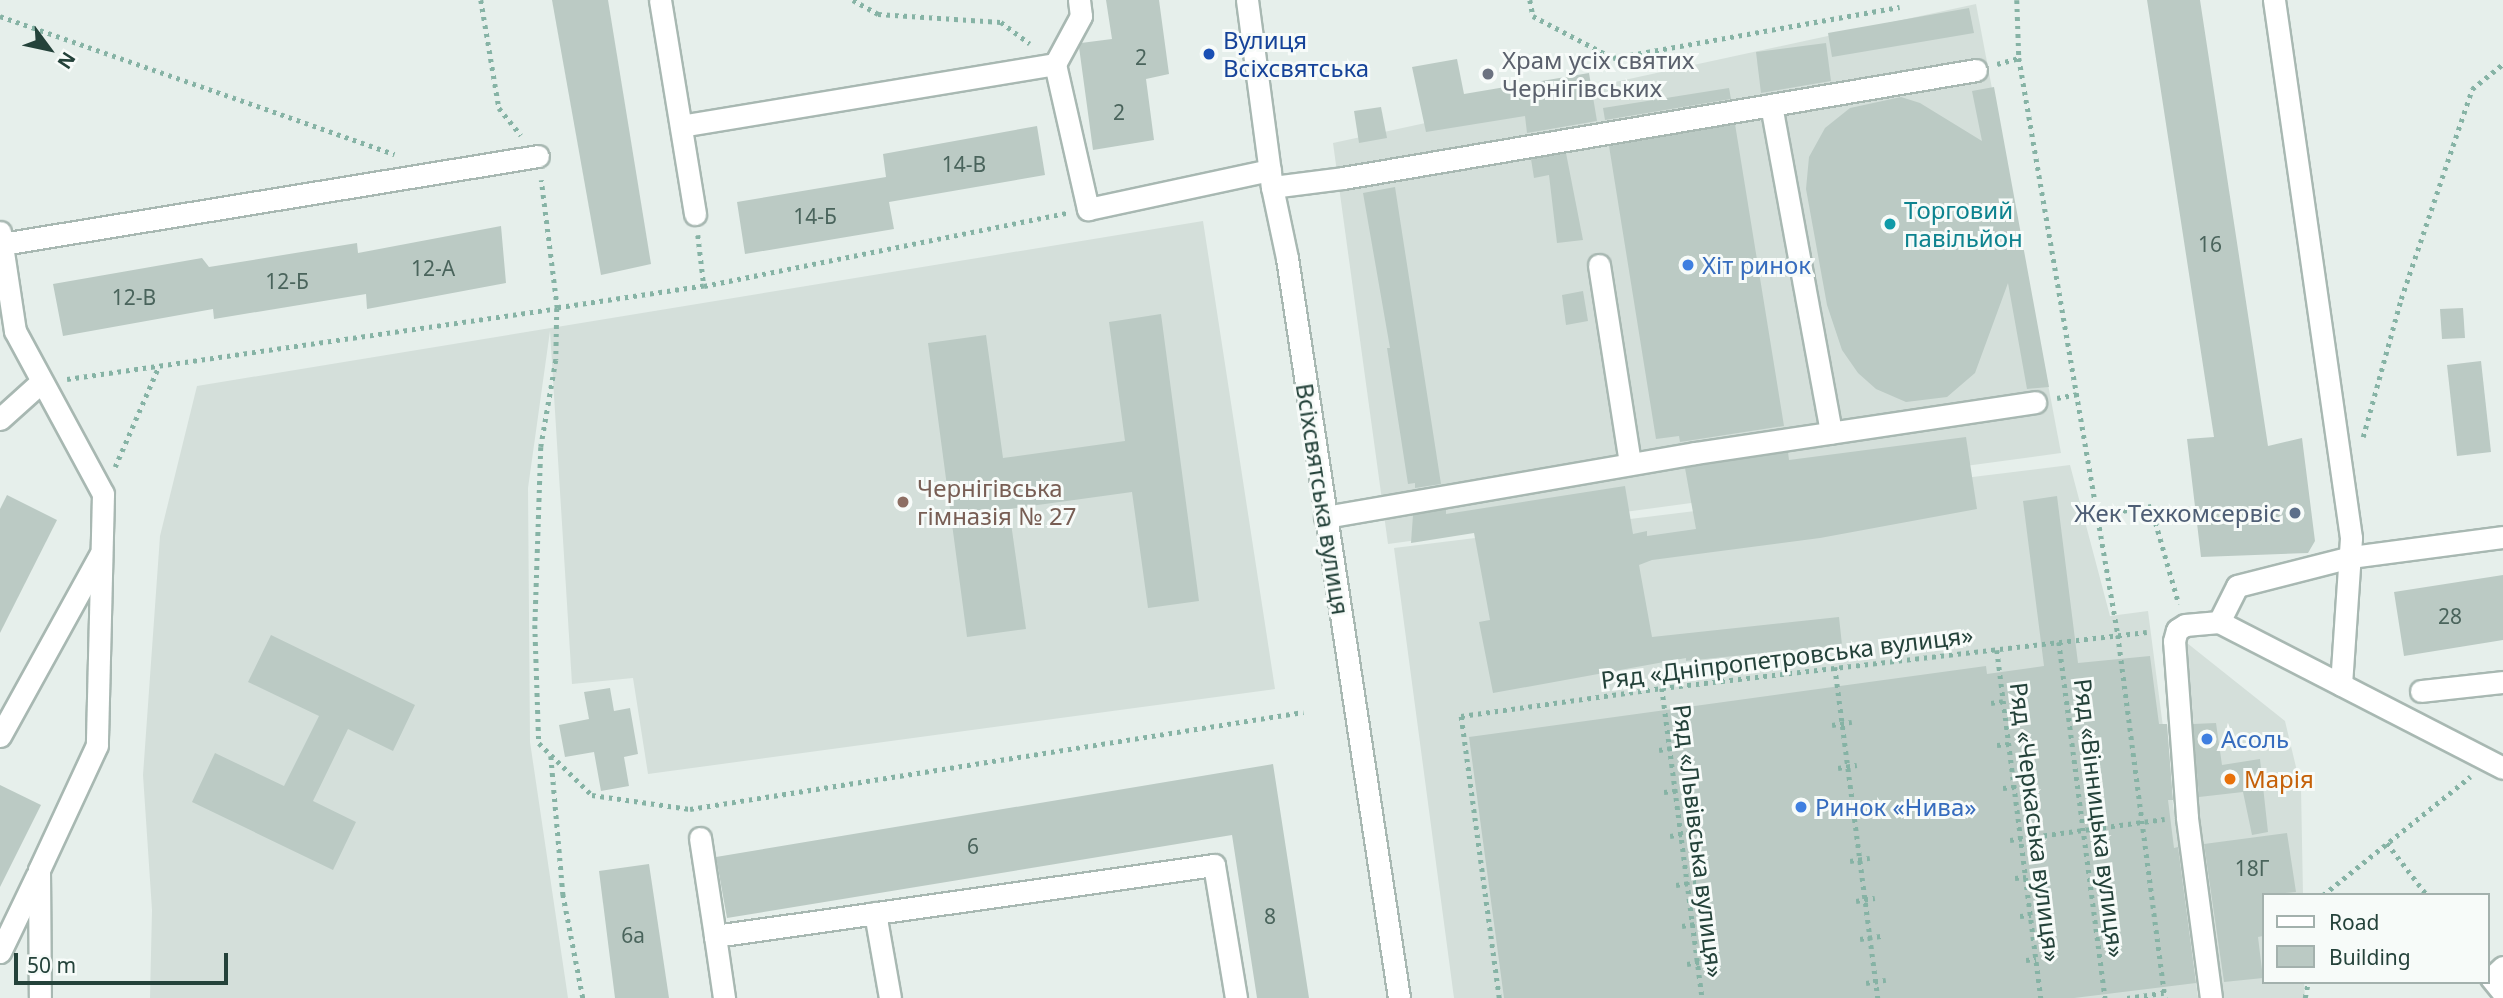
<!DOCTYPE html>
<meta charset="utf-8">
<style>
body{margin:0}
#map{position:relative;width:2503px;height:998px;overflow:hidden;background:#e6efeb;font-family:"Noto Sans",sans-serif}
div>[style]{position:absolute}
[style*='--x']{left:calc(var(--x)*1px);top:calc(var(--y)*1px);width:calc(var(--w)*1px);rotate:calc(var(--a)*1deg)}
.built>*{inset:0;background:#d4dfda}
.building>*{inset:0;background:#bbcac4}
.path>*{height:4.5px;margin-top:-2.25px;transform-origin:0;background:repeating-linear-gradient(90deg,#86b3a5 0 3.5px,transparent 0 8.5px)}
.roads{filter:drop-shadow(2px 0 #a8b8b2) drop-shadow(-2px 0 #a8b8b2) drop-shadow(0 2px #a8b8b2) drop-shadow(0 -2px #a8b8b2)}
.minor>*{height:21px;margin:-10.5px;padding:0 10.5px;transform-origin:10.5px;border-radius:10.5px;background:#fff}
.dots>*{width:19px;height:19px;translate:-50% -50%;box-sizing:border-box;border:4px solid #f7fbf9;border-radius:50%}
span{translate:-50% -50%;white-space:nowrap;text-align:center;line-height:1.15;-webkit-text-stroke:6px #f7fbf9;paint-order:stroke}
.number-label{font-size:21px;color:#4a645c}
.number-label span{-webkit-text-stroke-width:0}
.transit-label{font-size:24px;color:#164399}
.left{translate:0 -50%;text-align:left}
.worship-label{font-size:24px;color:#5b616d}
.culture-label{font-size:24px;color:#0d838f}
.shop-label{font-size:24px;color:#366cbe}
.education-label{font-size:24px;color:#785e54}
.street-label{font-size:24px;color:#24423a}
.service-label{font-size:24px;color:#4e5e75}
.right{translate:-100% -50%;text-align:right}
.food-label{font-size:24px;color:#c56008}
.legend{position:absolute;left:2262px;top:893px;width:228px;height:91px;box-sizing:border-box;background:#f7fbf9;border:2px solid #a3b1ad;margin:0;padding:9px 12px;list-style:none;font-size:21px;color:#24423a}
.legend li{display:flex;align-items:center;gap:14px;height:35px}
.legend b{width:35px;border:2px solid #a3b1ad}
.north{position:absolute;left:14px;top:14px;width:70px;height:70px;-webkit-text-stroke:5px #f7fbf9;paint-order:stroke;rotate:123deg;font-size:19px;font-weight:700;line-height:28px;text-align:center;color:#24423a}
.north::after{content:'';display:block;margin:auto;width:24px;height:32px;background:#24423a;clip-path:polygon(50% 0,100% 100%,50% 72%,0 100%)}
.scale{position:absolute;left:14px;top:953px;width:214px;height:32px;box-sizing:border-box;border:4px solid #24423a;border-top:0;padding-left:9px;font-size:21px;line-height:24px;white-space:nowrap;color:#24423a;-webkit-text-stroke:5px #f7fbf9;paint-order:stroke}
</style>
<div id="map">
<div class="built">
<div style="clip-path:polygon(1976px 4px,2061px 453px,1388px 544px,1333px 143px)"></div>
<div style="clip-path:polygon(1203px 221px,1275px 689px,648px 774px,633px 678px,572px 684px,550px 331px,528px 488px,530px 742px,568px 998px,150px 998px,152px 910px,143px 775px,160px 536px,197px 386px)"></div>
<div style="clip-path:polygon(2070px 465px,2110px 616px,2148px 611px,2198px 998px,1454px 998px,1394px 548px)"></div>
<div style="clip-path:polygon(2187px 643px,2285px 721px,2301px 788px,2303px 895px,2263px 895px,2263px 982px,2304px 982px,2305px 998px,2222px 998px,2191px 755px,2196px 754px)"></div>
</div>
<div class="building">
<div style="clip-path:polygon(552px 0,608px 0,651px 264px,601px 275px)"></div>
<div style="clip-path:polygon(1106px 0,1159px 0,1169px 74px,1146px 79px,1154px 140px,1093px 150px,1079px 47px,1081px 43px,1112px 39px)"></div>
<div style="clip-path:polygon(2147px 0,2200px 0,2268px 446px,2302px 438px,2315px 541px,2308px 553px,2201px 557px,2187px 439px,2214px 437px)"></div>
<div style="clip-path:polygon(1969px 8px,1974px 33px,1832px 57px,1828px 33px)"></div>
<div style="clip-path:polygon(1826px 43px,1831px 81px,1761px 93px,1756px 52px)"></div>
<div style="clip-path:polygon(1457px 59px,1464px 94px,1589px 73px,1597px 121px,1527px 133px,1525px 116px,1426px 132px,1412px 67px)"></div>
<div style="clip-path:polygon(1994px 87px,2049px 387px,2027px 389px,2008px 283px,1975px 373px,1947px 397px,1906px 402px,1876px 389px,1858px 373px,1842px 350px,1827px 305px,1806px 189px,1809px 157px,1825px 128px,1850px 108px,1901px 97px,1920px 103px,1982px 141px,1972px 91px)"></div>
<div style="clip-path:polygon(1729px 88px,1731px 99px,1605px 120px,1603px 108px)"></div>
<div style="clip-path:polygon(1381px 107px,1387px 138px,1359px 143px,1354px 111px)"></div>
<div style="clip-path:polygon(1735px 124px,1784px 426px,1680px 442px,1679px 436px,1656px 439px,1609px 146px)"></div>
<div style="clip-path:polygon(1037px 126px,1045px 175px,889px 202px,894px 229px,745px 254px,737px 202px,886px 177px,883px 154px)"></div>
<div style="clip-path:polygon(1566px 153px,1583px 240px,1557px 243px,1549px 175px,1534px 178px,1531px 159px)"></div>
<div style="clip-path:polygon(1395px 187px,1441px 484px,1415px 488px,1415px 483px,1408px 484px,1387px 348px,1390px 348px,1363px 193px)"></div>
<div style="clip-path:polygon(501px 226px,506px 283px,367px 309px,366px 294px,214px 319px,213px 309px,63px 336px,53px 284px,202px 258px,209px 267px,357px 243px,358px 253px)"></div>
<div style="clip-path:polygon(1583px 291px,1588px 321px,1566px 325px,1562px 295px)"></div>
<div style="clip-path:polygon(2463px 308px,2465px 338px,2442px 339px,2440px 309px)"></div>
<div style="clip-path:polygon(1161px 314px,1199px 601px,1148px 608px,1132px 492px,1009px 509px,1026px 629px,967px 637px,928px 343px,986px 335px,1003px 458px,1125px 441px,1109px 322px)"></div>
<div style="clip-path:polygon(2481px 361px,2491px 452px,2457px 456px,2447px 365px)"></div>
<div style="clip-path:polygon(1966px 437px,1977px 509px,1820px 538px,1652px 560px,1639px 565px,1652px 637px,1839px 617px,1842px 645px,1686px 661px,1686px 658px,1493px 693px,1479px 622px,1490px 620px,1474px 533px,1411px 543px,1413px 515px,1446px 509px,1446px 514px,1625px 486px,1633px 534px,1647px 531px,1647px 536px,1696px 529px,1685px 468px,1788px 452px,1789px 460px)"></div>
<div style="clip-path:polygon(7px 495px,57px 520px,0 633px,0 509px)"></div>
<div style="clip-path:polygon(2057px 496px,2078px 663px,2150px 656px,2159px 724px,2167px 724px,2173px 800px,2168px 800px,2174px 848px,2178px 847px,2196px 983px,2074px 998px,1504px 998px,1469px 737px,1986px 666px,1987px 674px,2044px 666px,2023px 501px)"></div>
<div style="clip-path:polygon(2503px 575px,2503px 640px,2404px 656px,2394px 592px)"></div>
<div style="clip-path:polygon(271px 635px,415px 705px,393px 751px,348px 729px,313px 801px,356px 822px,333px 870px,192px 802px,215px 753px,284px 786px,319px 716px,248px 682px)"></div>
<div style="clip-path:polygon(610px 688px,614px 711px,630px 708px,638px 754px,624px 757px,629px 786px,601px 791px,594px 752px,565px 757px,559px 725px,589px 719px,584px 692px)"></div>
<div style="clip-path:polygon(2216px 723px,2222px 765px,2260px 759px,2268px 832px,2252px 835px,2243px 792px,2199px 797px,2193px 724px)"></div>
<div style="clip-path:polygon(1273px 764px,1309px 998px,1257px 998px,1232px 835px,727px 918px,716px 857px)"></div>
<div style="clip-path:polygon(0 785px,41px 805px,0 887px)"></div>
<div style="clip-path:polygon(2287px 833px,2296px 892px,2263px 895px,2263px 936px,2258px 937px,2263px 978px,2224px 982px,2204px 844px)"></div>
<div style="clip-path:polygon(649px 864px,669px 998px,615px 998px,599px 871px)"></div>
</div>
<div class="path">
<div style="--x:481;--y:0;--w:109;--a:80.5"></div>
<div style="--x:499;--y:108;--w:35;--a:51"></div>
<div style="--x:853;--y:0;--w:29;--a:29"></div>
<div style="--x:878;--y:14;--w:123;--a:3.7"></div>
<div style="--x:1001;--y:22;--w:36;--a:37"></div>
<div style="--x:1530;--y:0;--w:16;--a:79"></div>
<div style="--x:1533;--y:16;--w:90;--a:27.7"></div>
<div style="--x:1613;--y:58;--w:291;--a:-10.1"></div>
<div style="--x:2017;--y:0;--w:58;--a:88"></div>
<div style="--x:2019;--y:58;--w:585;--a:80.26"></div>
<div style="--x:2118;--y:635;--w:366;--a:82.6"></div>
<div style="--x:0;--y:16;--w:418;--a:19.3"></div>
<div style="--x:1997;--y:64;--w:23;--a:-15"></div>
<div style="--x:698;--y:235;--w:51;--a:83.3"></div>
<div style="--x:704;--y:286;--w:149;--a:171.5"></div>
<div style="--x:557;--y:308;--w:52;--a:91.1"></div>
<div style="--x:556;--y:360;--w:88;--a:99.8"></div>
<div style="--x:541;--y:447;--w:178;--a:91.9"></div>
<div style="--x:535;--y:625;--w:118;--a:88.1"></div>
<div style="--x:539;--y:743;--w:74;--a:44.5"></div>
<div style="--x:592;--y:795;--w:99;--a:8.1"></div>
<div style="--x:690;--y:809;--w:621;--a:-8.99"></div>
<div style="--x:704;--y:286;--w:370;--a:-11.4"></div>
<div style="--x:67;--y:379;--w:495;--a:-8.2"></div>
<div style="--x:557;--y:308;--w:129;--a:-97.1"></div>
<div style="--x:2057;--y:398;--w:20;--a:-11"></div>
<div style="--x:2363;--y:437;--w:143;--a:-74.6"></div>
<div style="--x:2401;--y:299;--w:222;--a:-71.3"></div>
<div style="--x:2472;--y:89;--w:40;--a:-39"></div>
<div style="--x:115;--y:467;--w:110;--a:-66.5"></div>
<div style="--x:2098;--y:515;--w:54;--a:-9.6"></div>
<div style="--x:2151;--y:506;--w:102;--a:74.1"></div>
<div style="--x:2059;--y:642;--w:359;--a:82.6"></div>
<div style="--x:1997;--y:650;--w:351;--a:82.8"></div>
<div style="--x:1835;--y:667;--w:334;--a:82.6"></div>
<div style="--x:1662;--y:688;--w:313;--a:82.6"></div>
<div style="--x:1991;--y:703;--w:12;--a:-9"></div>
<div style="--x:1832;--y:725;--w:20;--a:-9"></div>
<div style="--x:1997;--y:745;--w:12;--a:-5"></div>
<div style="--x:1659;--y:750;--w:20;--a:-9"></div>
<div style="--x:551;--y:756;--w:139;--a:85"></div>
<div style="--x:563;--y:894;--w:106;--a:79.1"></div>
<div style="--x:1838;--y:768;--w:19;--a:-9"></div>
<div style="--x:2003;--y:788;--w:11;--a:-5"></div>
<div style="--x:1664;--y:792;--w:20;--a:-6"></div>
<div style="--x:1844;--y:811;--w:19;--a:-9"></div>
<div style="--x:1670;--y:836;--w:20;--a:-9"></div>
<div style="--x:2010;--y:840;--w:156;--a:-7.7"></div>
<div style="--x:2387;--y:843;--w:66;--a:52.4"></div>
<div style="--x:1850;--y:861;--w:20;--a:-9"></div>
<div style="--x:2015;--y:878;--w:11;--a:-5"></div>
<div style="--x:1676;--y:885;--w:21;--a:-8"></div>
<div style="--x:2323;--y:895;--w:189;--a:-38.8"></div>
<div style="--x:1856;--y:901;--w:19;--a:-9"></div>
<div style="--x:2020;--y:916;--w:11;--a:-5"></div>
<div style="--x:1682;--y:926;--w:20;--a:-9"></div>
<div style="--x:1860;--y:939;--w:21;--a:-8"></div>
<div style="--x:2026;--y:960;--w:10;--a:-6"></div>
<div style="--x:1687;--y:964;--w:20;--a:-9"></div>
<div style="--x:1866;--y:983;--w:20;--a:-9"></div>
<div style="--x:1499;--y:998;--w:285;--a:-97.7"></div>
<div style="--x:1461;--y:716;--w:203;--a:-7.9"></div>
<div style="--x:1662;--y:688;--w:488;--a:-6.6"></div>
<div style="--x:2127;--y:998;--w:37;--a:-8"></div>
<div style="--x:2305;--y:998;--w:16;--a:-79"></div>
</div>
<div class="roads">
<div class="minor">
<div style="--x:660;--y:0;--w:217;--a:80.7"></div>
<div style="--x:1079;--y:0;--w:16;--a:83"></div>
<div style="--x:1081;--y:16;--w:55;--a:118.4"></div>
<div style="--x:1055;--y:64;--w:149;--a:77.2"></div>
<div style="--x:1088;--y:209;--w:186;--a:-12.1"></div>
<div style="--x:1247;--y:0;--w:189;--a:82.4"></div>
<div style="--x:1272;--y:187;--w:73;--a:78.1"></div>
<div style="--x:1287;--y:258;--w:748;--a:81.39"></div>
<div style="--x:2274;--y:0;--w:543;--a:81.85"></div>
<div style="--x:2351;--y:538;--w:147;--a:93.9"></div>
<div style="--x:1771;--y:105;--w:333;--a:79.6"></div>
<div style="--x:681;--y:126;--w:379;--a:-9.4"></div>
<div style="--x:1272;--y:187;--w:72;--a:-7.2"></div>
<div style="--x:1343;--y:178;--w:642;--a:-9.68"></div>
<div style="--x:0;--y:232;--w:100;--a:81.4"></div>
<div style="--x:15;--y:331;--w:185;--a:61.6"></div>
<div style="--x:103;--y:494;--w:251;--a:91.4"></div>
<div style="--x:97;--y:745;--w:138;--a:114.9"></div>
<div style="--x:39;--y:870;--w:128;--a:89.6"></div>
<div style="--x:2;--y:244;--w:543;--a:-9.32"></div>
<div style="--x:1599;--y:265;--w:200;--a:81.1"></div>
<div style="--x:0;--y:419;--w:54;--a:-42"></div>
<div style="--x:1325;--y:517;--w:375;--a:-9.8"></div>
<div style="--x:1695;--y:453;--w:344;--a:-8.5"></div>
<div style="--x:2219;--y:622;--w:40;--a:-63.4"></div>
<div style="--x:2237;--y:586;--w:118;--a:-14.3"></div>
<div style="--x:2351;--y:557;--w:153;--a:-7.5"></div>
<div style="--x:2421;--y:691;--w:82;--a:-6.3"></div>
<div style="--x:0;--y:736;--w:207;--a:-61.1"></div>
<div style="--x:700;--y:838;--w:99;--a:81.3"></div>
<div style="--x:715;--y:936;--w:504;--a:-8.1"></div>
<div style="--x:1214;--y:865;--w:135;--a:80.6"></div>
<div style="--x:875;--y:913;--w:86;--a:80"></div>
<div style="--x:715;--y:936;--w:63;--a:81.7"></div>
<div style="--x:0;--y:952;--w:85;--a:-64.3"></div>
<div style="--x:2503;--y:967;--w:16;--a:137"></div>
<div style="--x:2491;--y:978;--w:19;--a:51"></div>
<div style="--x:2211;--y:998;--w:183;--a:-97.6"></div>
<div style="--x:2187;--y:817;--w:176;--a:-94.2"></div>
<div style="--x:2174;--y:641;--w:11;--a:-75"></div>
<div style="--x:2177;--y:630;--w:9;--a:-32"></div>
<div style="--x:2185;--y:625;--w:34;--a:-5"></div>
<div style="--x:2219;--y:622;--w:319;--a:27.2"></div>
</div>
</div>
<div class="dots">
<div style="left:1209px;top:54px;background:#1a4fb4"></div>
<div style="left:1488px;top:74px;background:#6b7280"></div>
<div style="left:1890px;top:224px;background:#0f9aa8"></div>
<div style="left:1688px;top:265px;background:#3f7fe0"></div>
<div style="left:903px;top:502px;background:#8d6e63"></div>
<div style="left:2295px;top:513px;background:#5c6f8a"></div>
<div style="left:2207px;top:739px;background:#3f7fe0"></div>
<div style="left:2230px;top:779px;background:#e8710a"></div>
<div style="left:1801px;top:807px;background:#3f7fe0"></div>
</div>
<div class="number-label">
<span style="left:1141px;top:57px">2</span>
<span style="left:1119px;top:112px">2</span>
<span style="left:964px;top:164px">14-В</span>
<span style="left:815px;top:216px">14-Б</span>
<span style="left:2210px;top:244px">16</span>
<span style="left:433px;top:268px">12-А</span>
<span style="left:287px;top:281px">12-Б</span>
<span style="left:134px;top:297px">12-В</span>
<span style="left:2450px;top:616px">28</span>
<span style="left:973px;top:846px">6</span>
<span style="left:2252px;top:868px">18Г</span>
<span style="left:1270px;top:916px">8</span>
<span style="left:633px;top:935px">6а</span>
</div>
<div class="transit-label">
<span class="left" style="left:1223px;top:54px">Вулиця<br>Всіхсвятська</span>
</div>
<div class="worship-label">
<span class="left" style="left:1502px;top:74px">Храм усіх святих<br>Чернігівських</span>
</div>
<div class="culture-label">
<span class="left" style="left:1904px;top:224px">Торговий<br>павільйон</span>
</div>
<div class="shop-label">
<span class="left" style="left:1702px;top:265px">Хіт ринок</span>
<span class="left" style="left:2221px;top:739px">Асоль</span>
<span class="left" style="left:1815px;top:807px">Ринок «Нива»</span>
</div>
<div class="education-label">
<span class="left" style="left:917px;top:502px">Чернігівська<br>гімназія № 27</span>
</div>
<div class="street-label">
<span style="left:1323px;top:499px;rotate:81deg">Всіхсвятська вулиця</span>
<span style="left:1787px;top:657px;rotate:-7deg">Ряд «Дніпропетровська вулиця»</span>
<span style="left:2100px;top:818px;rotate:83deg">Ряд «Вінницька вулиця»</span>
<span style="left:2036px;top:822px;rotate:83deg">Ряд «Черкаська вулиця»</span>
<span style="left:1699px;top:841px;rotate:83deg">Ряд «Львівська вулиця»</span>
</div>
<div class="service-label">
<span class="right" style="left:2281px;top:513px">Жек Техкомсервіс</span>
</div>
<div class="food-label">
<span class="left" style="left:2244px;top:779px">Марія</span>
</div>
<ul class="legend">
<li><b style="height:9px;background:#fff"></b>Road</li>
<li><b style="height:19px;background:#bbcac4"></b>Building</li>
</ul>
<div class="north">N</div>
<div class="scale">50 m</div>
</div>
